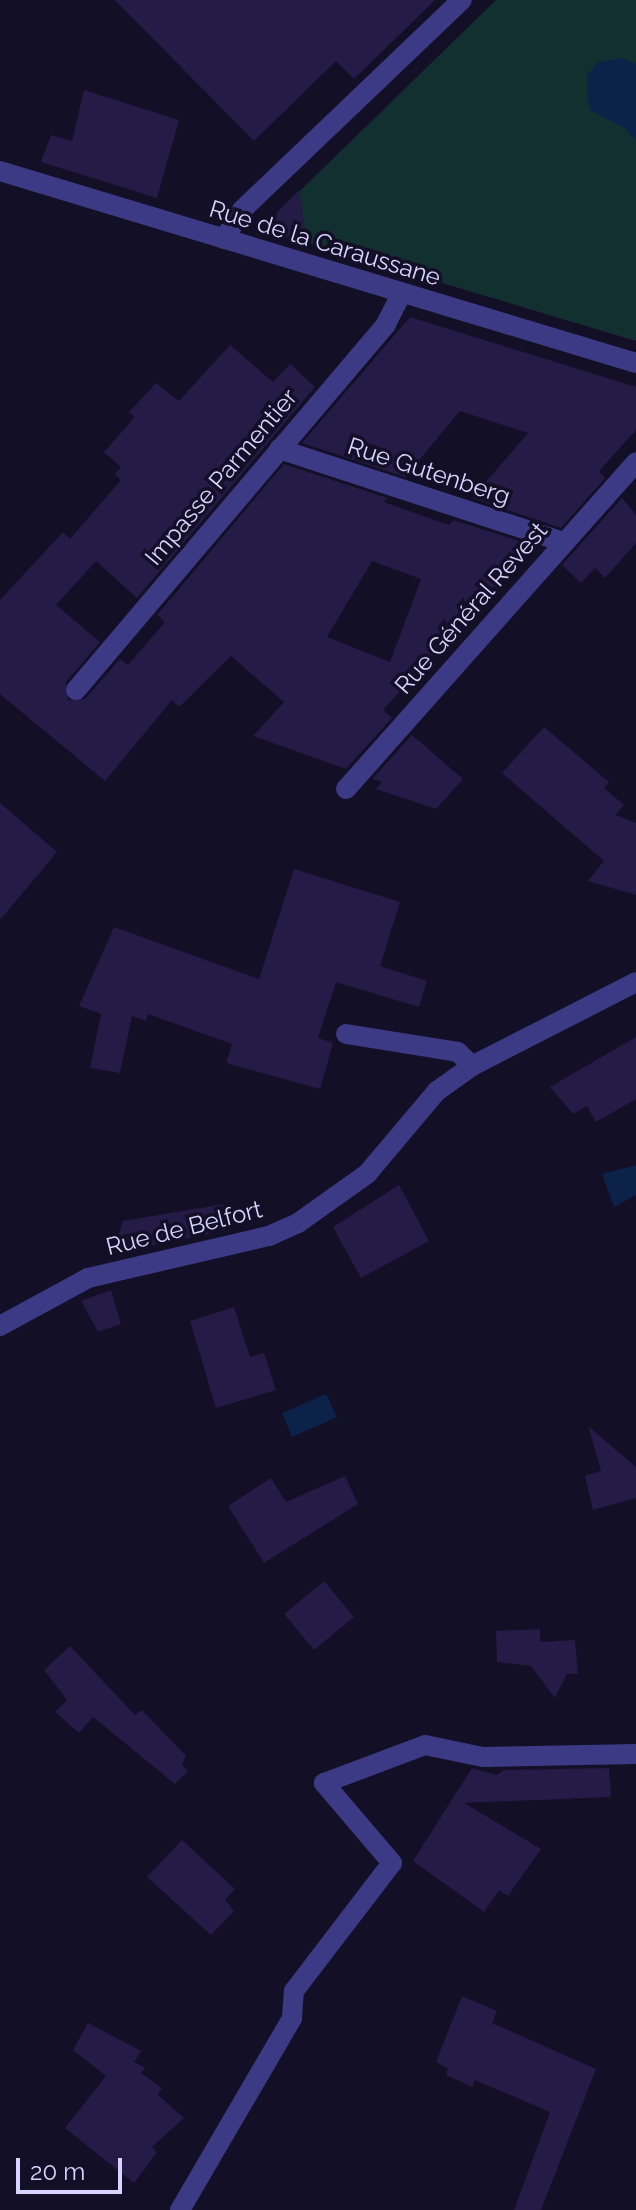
<!DOCTYPE html>
<meta charset="utf-8">
<style>
body{margin:0}
#map{position:relative;width:636px;height:2210px;overflow:hidden;background:#130f26;font-family:Raleway,sans-serif}
div>[style]{position:absolute}
[style*='--x']{left:calc(var(--x)*1px);top:calc(var(--y)*1px);width:calc(var(--w)*1px);rotate:calc(var(--a)*1deg)}
.green>*{inset:0;background:#12302f}
.water>*{inset:0;background:#0c2248}
.building>*{inset:0;background:#241b47}
.minor>*{height:20px;margin:-10px;padding:0 10px;transform-origin:10px;border-radius:10px;background:#3d3a85}
span{translate:-50% -50%;white-space:nowrap;text-align:center;line-height:1.15;-webkit-text-stroke:7px #130f26;paint-order:stroke}
.street-label{font-size:24px;color:#d9d4ff}
.scale{position:absolute;left:16px;top:2158px;width:106px;height:36px;box-sizing:border-box;border:4px solid #d9d4ff;border-top:0;padding-left:10px;font-size:24px;line-height:28px;white-space:nowrap;color:#d9d4ff;-webkit-text-stroke:6px #130f26;paint-order:stroke}
</style>
<div id="map">
<div class="green">
<div style="clip-path:polygon(496px 0,636px 0,636px 341px,278px 234px,273px 217px)"></div>
</div>
<div class="water">
<div style="clip-path:polygon(622px 58px,636px 64px,636px 141px,625px 128px,590px 110px,587px 95px,587px 75px,598px 62px)"></div>
<div style="clip-path:polygon(636px 1165px,636px 1195px,614px 1207px,602px 1174px)"></div>
<div style="clip-path:polygon(326px 1394px,337px 1417px,292px 1437px,282px 1413px)"></div>
</div>
<div class="building">
<div style="clip-path:polygon(115px 0,435px 0,354px 79px,336px 61px,254px 141px)"></div>
<div style="clip-path:polygon(84px 90px,179px 120px,157px 198px,41px 162px,51px 135px,72px 141px)"></div>
<div style="clip-path:polygon(299px 190px,305px 228px,294px 239px,278px 234px,273px 217px)"></div>
<div style="clip-path:polygon(410px 317px,636px 387px,636px 430px,599px 471px,605px 478px,561px 528px,472px 498px,528px 433px,460px 411px,405px 477px,302px 443px)"></div>
<div style="clip-path:polygon(evenodd,230px 345px,273px 382px,290px 364px,315px 387px,137px 598px,96px 561px,56px 605px,100px 642px,66px 682px,68px 700px,85px 699px,120px 659px,128px 665px,165px 622px,157px 615px,284px 464px,387px 498px,384px 502px,449px 525px,453px 520px,535px 546px,383px 710px,392px 718px,346px 769px,253px 736px,284px 702px,231px 656px,179px 707px,172px 700px,105px 781px,0 694px,0 600px,63px 532px,70px 539px,121px 480px,115px 474px,121px 467px,104px 452px,135px 417px,129px 412px,156px 383px,179px 401px,230px 345px,372px 561px,421px 579px,390px 662px,327px 637px,372px 561px)"></div>
<div style="clip-path:polygon(622px 498px,636px 515px,636px 543px,605px 578px,595px 568px,581px 583px,562px 565px)"></div>
<div style="clip-path:polygon(544px 727px,609px 782px,604px 788px,624px 805px,615px 815px,636px 823px,636px 895px,588px 881px,604px 861px,502px 773px)"></div>
<div style="clip-path:polygon(412px 735px,463px 779px,436px 809px,376px 789px,382px 782px,372px 779px)"></div>
<div style="clip-path:polygon(0 803px,57px 852px,0 920px)"></div>
<div style="clip-path:polygon(294px 869px,400px 902px,380px 966px,427px 981px,419px 1007px,336px 982px,318px 1038px,333px 1043px,320px 1089px,226px 1063px,232px 1044px,148px 1014px,146px 1021px,132px 1016px,120px 1073px,90px 1068px,101px 1014px,79px 1006px,114px 927px,259px 979px)"></div>
<div style="clip-path:polygon(636px 1037px,636px 1099px,596px 1122px,587px 1106px,573px 1114px,550px 1087px)"></div>
<div style="clip-path:polygon(399px 1185px,429px 1241px,361px 1278px,333px 1227px)"></div>
<div style="clip-path:polygon(224px 1204px,212px 1233px,113px 1253px,123px 1221px)"></div>
<div style="clip-path:polygon(111px 1290px,121px 1324px,98px 1332px,81px 1301px)"></div>
<div style="clip-path:polygon(234px 1307px,250px 1357px,264px 1353px,276px 1390px,216px 1408px,190px 1321px)"></div>
<div style="clip-path:polygon(588px 1426px,636px 1467px,636px 1498px,593px 1510px,585px 1476px,601px 1471px)"></div>
<div style="clip-path:polygon(345px 1476px,358px 1504px,264px 1563px,228px 1506px,271px 1478px,286px 1502px)"></div>
<div style="clip-path:polygon(324px 1581px,354px 1617px,314px 1650px,284px 1614px)"></div>
<div style="clip-path:polygon(540px 1629px,540px 1642px,575px 1640px,578px 1674px,567px 1674px,555px 1698px,531px 1666px,497px 1662px,496px 1631px)"></div>
<div style="clip-path:polygon(70px 1646px,135px 1715px,142px 1710px,186px 1756px,182px 1765px,188px 1771px,175px 1784px,93px 1717px,79px 1733px,55px 1712px,67px 1700px,44px 1670px)"></div>
<div style="clip-path:polygon(472px 1768px,497px 1775px,504px 1770px,609px 1768px,611px 1793px,610px 1797px,464px 1803px,541px 1849px,508px 1896px,499px 1890px,484px 1912px,413px 1861px)"></div>
<div style="clip-path:polygon(182px 1840px,235px 1889px,225px 1900px,234px 1911px,211px 1935px,147px 1877px)"></div>
<div style="clip-path:polygon(462px 1996px,497px 2011px,492px 2023px,596px 2069px,541px 2210px,514px 2210px,550px 2112px,475px 2080px,472px 2087px,446px 2075px,448px 2068px,436px 2062px)"></div>
<div style="clip-path:polygon(88px 2023px,141px 2051px,134px 2062px,145px 2068px,141px 2073px,162px 2088px,158px 2095px,184px 2118px,152px 2147px,157px 2152px,134px 2183px,65px 2128px,106px 2076px,73px 2050px)"></div>
</div>
<div class="minor">
<div style="--x:0;--y:171;--w:664;--a:16.8"></div>
<div style="--x:224;--y:239;--w:34;--a:-58"></div>
<div style="--x:242;--y:210;--w:304;--a:-43.7"></div>
<div style="--x:279;--y:449;--w:299;--a:18.1"></div>
<div style="--x:76;--y:690;--w:480;--a:-49.7"></div>
<div style="--x:386;--y:324;--w:34;--a:-63"></div>
<div style="--x:346;--y:789;--w:437;--a:-48.4"></div>
<div style="--x:346;--y:1034;--w:113;--a:9.1"></div>
<div style="--x:458;--y:1052;--w:20;--a:45"></div>
<div style="--x:0;--y:1326;--w:100;--a:-28.6"></div>
<div style="--x:88;--y:1278;--w:186;--a:-13.1"></div>
<div style="--x:269;--y:1236;--w:32;--a:-24"></div>
<div style="--x:298;--y:1223;--w:85;--a:-35.4"></div>
<div style="--x:367;--y:1174;--w:109;--a:-49.9"></div>
<div style="--x:437;--y:1091;--w:43;--a:-35.5"></div>
<div style="--x:472;--y:1066;--w:184;--a:-27.1"></div>
<div style="--x:180;--y:2210;--w:222;--a:-59.7"></div>
<div style="--x:292;--y:2018;--w:27;--a:-86"></div>
<div style="--x:294;--y:1991;--w:161;--a:-52.6"></div>
<div style="--x:392;--y:1863;--w:105;--a:-130.4"></div>
<div style="--x:324;--y:1783;--w:108;--a:-20.6"></div>
<div style="--x:425;--y:1745;--w:59;--a:11.7"></div>
<div style="--x:483;--y:1757;--w:153;--a:-1.1"></div>
</div>
<div class="street-label">
<span style="left:325px;top:243px;rotate:17deg">Rue de la Caraussane</span>
<span style="left:429px;top:471px;rotate:18deg">Rue Gutenberg</span>
<span style="left:221px;top:477px;rotate:-50deg">Impasse Parmentier</span>
<span style="left:471px;top:608px;rotate:-49deg">Rue Général Revest</span>
<span style="left:184px;top:1228px;rotate:-14deg">Rue de Belfort</span>
</div>
<div class="scale">20 m</div>
</div>
